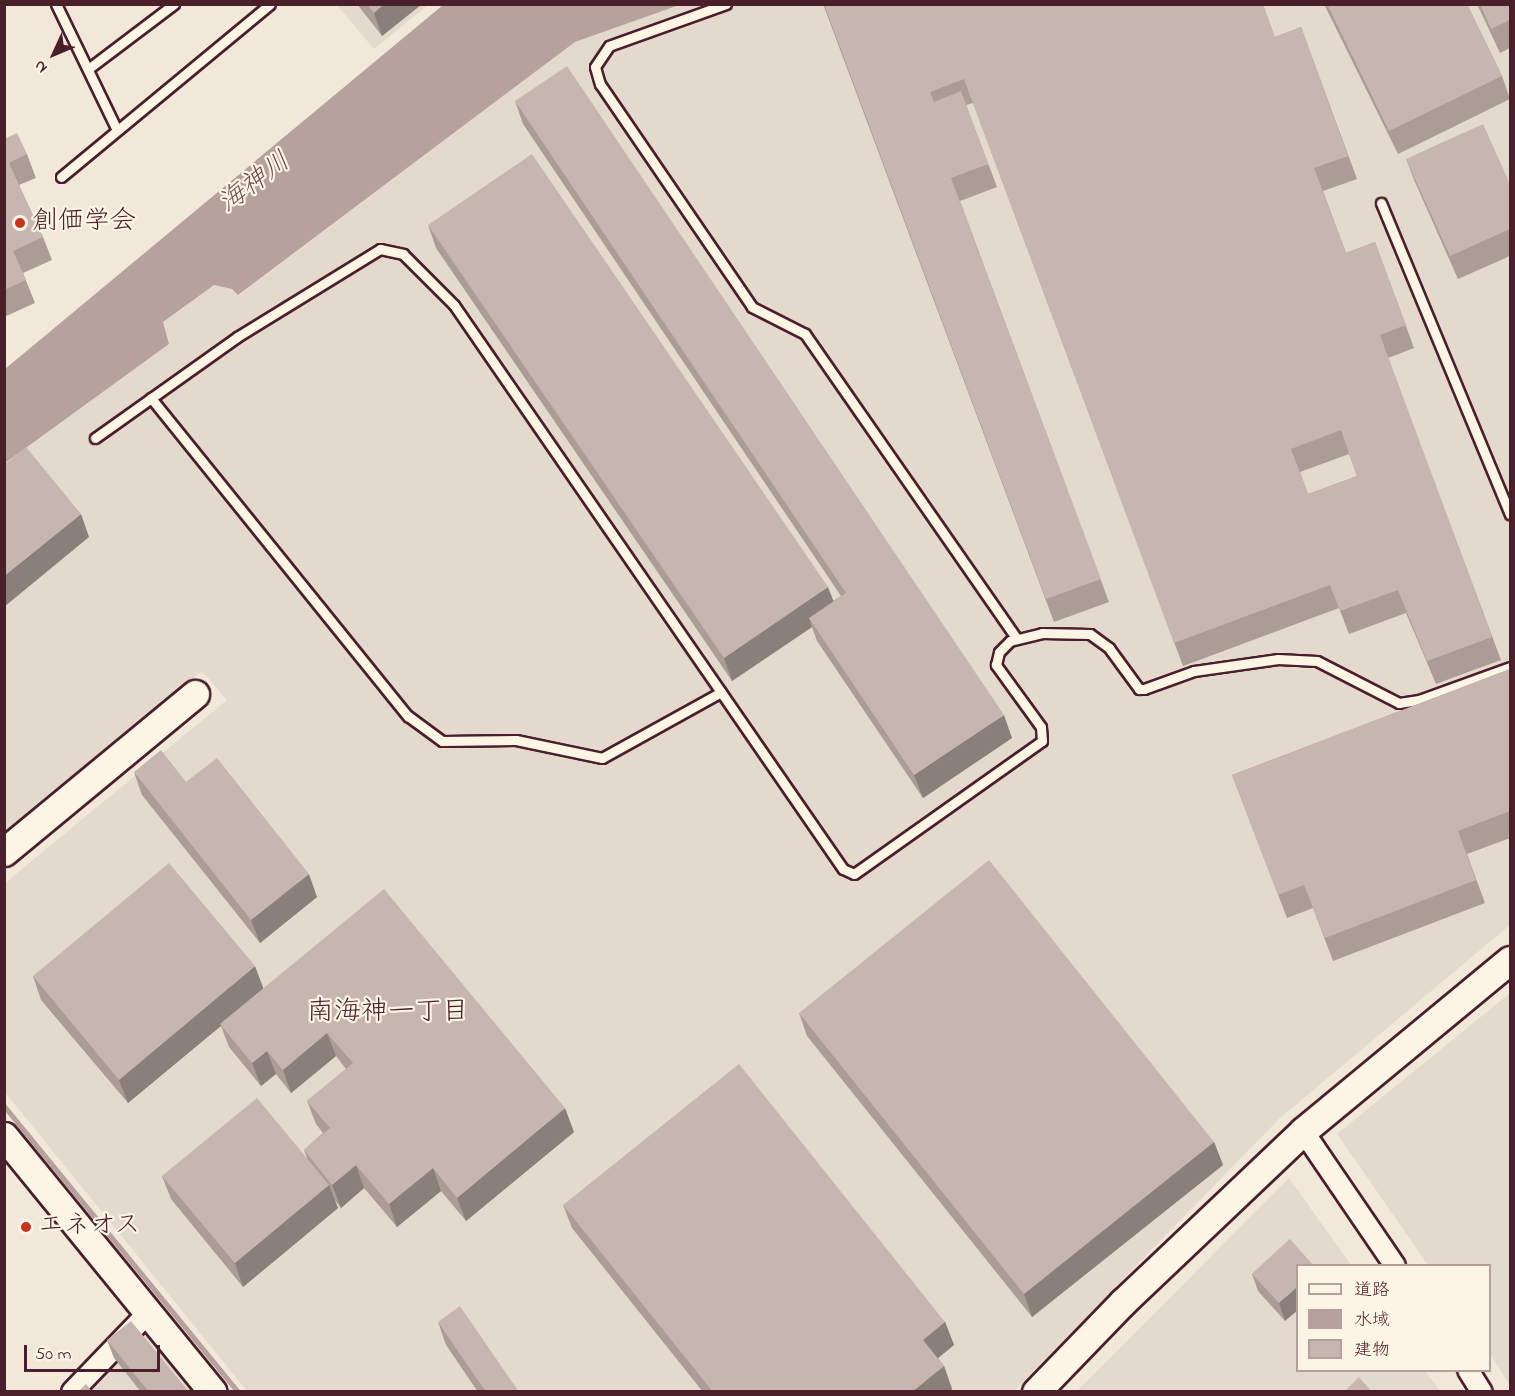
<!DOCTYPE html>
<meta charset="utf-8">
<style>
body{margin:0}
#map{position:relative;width:1515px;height:1396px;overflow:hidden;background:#f1e8da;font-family:"Indie Flower","Klee One",sans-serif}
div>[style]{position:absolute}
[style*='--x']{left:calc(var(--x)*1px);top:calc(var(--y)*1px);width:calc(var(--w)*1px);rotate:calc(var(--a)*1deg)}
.built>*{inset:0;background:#e4d9cd}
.water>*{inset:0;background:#b6a19c}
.stream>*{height:5px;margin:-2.5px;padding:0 2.5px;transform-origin:2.5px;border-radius:2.5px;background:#b6a19c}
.roads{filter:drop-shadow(2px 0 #4a1f2b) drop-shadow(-2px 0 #4a1f2b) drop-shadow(0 2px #4a1f2b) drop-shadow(0 -2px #4a1f2b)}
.lane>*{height:9px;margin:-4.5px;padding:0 4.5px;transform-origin:4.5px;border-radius:4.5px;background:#fcf5e5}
.street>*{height:20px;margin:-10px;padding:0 10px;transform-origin:10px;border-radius:10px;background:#fcf5e5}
.secondary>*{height:27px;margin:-13.5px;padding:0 13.5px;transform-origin:13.5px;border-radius:13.5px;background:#fcf5e5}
.wall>*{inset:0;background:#ab9d96}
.shaded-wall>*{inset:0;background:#8b7f7a}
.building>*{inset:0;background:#c7b6af}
.dots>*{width:16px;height:16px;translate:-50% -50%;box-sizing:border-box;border:3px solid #fcf5e5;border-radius:50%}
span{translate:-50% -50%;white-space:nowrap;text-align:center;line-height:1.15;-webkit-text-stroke:4.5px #fcf5e5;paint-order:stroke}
.poi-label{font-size:26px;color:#4a1f2b}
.left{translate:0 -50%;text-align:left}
.water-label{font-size:27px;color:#704c53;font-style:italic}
.neighbourhood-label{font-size:27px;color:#4a1f2b}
.frame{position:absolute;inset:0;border:6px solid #4a1f2b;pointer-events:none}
.legend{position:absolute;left:1296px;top:1264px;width:195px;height:108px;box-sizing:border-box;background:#fcf5e5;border:2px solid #b59f9b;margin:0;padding:8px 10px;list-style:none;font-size:18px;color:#4a1f2b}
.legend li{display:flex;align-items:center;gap:12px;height:30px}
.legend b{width:30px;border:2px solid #b59f9b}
.north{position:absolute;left:24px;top:24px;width:60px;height:60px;-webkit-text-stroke:4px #fcf5e5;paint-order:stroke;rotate:226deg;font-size:16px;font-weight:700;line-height:24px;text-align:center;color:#4a1f2b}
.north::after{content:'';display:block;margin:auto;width:21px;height:27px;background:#4a1f2b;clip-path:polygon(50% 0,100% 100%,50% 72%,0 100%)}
.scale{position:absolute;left:24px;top:1345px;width:136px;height:27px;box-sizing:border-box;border:3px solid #4a1f2b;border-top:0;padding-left:8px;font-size:18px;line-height:21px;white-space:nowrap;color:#4a1f2b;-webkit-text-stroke:4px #fcf5e5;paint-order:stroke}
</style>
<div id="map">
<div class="built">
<div style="clip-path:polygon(679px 4px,1510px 5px,1510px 925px,1280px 1118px,1014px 1391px,247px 1391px,4px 1091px,5px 883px,227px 700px,202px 671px,5px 833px,5px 463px,169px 344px,163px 322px,214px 285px,232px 289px,239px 295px,575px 42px)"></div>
<div style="clip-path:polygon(337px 5px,428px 5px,374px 49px)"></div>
<div style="clip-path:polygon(1510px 993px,1510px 1385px,1490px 1354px,1490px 1266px,1428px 1265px,1337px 1134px)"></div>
<div style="clip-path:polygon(1289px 1178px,1351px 1265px,1298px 1266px,1298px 1370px,1425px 1371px,1440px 1391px,1076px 1392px)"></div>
<div style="clip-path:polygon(147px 1327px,198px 1392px,83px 1392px)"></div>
</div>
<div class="water">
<div style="clip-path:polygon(443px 5px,679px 5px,575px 42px,238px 295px,232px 289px,214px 285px,163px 322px,169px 344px,5px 463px,5px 369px)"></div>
</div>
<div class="stream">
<div style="--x:4;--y:1106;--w:370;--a:50.7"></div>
</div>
<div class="roads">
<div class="lane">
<div style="--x:56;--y:4;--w:140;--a:64.2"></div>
<div style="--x:726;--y:4;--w:124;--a:160.3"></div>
<div style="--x:609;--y:46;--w:25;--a:124"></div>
<div style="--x:595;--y:67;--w:18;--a:74"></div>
<div style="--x:600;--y:84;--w:270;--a:55.7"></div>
<div style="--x:752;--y:307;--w:59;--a:27"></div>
<div style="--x:805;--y:334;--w:371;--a:55.2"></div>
<div style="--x:88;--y:69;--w:108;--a:-37.1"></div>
<div style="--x:61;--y:177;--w:271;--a:-39.6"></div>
<div style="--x:1381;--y:203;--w:337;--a:67.5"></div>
<div style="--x:151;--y:398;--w:409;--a:51.1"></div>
<div style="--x:408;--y:716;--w:42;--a:36.3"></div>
<div style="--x:442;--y:741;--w:74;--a:-0.8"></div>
<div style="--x:516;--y:740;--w:88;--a:11.8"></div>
<div style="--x:602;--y:758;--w:136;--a:-29"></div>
<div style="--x:95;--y:438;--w:174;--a:-35.4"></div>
<div style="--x:237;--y:337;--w:168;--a:-31.6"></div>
<div style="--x:380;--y:249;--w:24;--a:12"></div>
<div style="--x:403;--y:254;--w:72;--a:45"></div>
<div style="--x:454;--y:305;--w:685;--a:55.41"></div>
<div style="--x:843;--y:869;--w:12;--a:24"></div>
<div style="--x:854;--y:874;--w:230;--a:-35.3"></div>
<div style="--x:1042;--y:741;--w:14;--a:-94"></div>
<div style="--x:1041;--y:727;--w:77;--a:-126"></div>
<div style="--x:996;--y:665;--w:13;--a:-77"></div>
<div style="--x:999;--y:652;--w:16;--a:-45"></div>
<div style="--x:1010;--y:641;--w:33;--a:-14"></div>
<div style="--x:1042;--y:633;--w:48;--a:1.2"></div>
<div style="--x:1090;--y:634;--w:24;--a:36"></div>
<div style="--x:1109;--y:648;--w:51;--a:53.8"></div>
<div style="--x:1139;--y:689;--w:5;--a:0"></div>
<div style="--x:1144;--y:689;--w:53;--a:-19.8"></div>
<div style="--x:1194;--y:671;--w:85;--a:-8.1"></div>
<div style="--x:1278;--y:659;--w:39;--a:3"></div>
<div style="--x:1317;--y:661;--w:92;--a:27.1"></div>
<div style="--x:1399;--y:703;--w:20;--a:-9"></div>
<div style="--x:1419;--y:700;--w:97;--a:-19.9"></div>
</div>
<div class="street">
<div style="--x:1303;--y:1131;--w:163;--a:55.7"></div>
<div style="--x:1468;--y:1370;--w:26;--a:58"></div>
<div style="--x:72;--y:1392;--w:111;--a:-46.1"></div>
</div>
<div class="secondary">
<div style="--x:4;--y:852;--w:248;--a:-39.6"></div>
<div style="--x:4;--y:1136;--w:330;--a:50.8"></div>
<div style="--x:1036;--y:1392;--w:125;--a:-46"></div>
<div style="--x:1123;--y:1302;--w:248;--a:-43.5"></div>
<div style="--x:1303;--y:1131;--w:268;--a:-39.6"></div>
</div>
</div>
<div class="wall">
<div style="clip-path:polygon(357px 4px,422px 4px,382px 36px)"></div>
<div style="clip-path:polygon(evenodd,823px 4px,1275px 37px,1301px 27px,1357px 179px,1323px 191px,1346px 253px,1375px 242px,1414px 348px,1388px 358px,1501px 660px,1436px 684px,1406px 613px,1349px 634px,1339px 608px,1183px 666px,973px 103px,966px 105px,997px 187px,960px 201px,1109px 602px,1054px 622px,823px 4px,1349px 454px,1357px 476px,1308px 494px,1300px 472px,1349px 454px)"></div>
<div style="clip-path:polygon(1324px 4px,1467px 4px,1502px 76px,1510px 99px,1398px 154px)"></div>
<div style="clip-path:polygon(1477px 4px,1510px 4px,1510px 48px,1500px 53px)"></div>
<div style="clip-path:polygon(515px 101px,1012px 738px,923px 798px,817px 641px,812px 627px,732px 681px,436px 248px,428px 225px,833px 601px,841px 596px,523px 124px)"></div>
<div style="clip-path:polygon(4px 139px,27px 154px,36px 178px,19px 185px,43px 237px,52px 260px,23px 273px,35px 303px,4px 317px)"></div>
<div style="clip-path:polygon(1406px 159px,1510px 184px,1510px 256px,1458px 279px,1415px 182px)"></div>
<div style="clip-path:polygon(1510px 669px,1510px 838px,1467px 854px,1485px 903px,1333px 961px,1313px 908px,1287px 918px,1232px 775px)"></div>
<div style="clip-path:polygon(134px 772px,186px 782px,317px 897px,260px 943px,142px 795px)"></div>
<div style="clip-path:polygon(33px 976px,263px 989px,574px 1132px,466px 1221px,441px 1191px,397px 1227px,364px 1188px,341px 1208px,335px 1200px,338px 1208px,243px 1287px,171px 1199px,162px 1176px,307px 1158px,304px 1150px,323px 1133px,316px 1124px,307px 1101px,346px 1069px,336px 1056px,291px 1093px,276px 1074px,261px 1086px,229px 1047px,221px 1026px,128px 1103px,41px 1000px)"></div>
<div style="clip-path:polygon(799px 1013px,1214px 1142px,1223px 1165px,1032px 1317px,807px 1036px)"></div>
<div style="clip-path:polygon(563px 1205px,945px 1322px,954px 1345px,938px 1358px,944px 1366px,952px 1389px,949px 1392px,703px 1392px,572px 1228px)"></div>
<div style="clip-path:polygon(1290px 1239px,1285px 1321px,1258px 1291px,1252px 1274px)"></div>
<div style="clip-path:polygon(438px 1322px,519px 1392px,478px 1392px,446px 1345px)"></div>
<div style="clip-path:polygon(107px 1340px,189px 1392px,141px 1392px,114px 1358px)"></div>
</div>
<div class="shaded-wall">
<div style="clip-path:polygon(384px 4px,422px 4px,382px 36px,374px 13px)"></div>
<div style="clip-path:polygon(81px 514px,89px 537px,4px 607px,4px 576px)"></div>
<div style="clip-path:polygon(828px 587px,837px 610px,809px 618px,812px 627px,732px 681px,724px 658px)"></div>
<div style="clip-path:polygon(1004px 715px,1012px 738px,923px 798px,914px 775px)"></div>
<div style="clip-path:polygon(309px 874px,317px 897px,260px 943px,251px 920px)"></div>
<div style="clip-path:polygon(255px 966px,264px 990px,128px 1103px,119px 1080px)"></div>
<div style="clip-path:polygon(327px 1033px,336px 1056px,291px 1093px,283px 1070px)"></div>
<div style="clip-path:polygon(267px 1051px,276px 1074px,261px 1086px,252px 1063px)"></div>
<div style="clip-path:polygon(565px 1108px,574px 1132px,466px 1221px,457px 1198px)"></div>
<div style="clip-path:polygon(1214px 1142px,1223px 1165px,1032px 1317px,1024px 1294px)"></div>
<div style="clip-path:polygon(356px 1165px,364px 1188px,341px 1208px,332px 1185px)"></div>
<div style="clip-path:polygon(433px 1168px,441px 1191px,397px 1227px,389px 1204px)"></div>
<div style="clip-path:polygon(329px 1185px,338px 1208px,243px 1287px,235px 1263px)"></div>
<div style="clip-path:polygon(1298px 1286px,1298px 1310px,1285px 1321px,1279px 1303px)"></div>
<div style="clip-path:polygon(945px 1322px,954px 1345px,932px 1363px,923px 1340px)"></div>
<div style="clip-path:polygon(944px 1366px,952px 1389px,949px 1392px,912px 1392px)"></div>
</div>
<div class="building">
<div style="clip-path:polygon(367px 4px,384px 4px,374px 13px)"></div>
<div style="clip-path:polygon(evenodd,824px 4px,1263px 4px,1275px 37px,1301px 27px,1348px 156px,1314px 168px,1346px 253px,1375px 242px,1406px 325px,1380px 335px,1492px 637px,1427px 661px,1398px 590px,1340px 611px,1330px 585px,1174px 643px,964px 79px,930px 92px,934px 102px,961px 91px,988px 164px,951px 178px,1101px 579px,1046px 599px,824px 4px,1341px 430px,1357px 476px,1308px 494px,1291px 449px,1341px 430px)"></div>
<div style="clip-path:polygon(1327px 4px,1467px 4px,1502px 76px,1389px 131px)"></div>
<div style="clip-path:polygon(1480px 4px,1510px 4px,1510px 20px,1491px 29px)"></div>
<div style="clip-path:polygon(567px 66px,1004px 715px,914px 775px,809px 618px,846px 593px,515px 101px)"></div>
<div style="clip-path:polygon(1483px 124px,1510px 184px,1510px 229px,1450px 256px,1406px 159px)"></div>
<div style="clip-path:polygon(17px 133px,27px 154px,9px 163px,43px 237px,13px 251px,26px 280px,4px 290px,4px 139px)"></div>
<div style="clip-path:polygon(532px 154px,828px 587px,724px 658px,428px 225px)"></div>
<div style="clip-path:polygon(26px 447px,81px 514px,4px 576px,4px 465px)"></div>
<div style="clip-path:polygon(1510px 669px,1510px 811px,1458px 831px,1476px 880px,1325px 938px,1304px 885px,1278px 895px,1232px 775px)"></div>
<div style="clip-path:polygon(161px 750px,186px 782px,217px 758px,309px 874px,251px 920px,134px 772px)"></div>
<div style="clip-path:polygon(989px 860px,1214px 1142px,1024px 1294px,799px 1013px)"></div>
<div style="clip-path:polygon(169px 863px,255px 966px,119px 1080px,33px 976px)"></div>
<div style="clip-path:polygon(384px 889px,565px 1108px,457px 1198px,433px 1168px,389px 1204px,356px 1165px,332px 1185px,304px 1150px,330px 1128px,307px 1101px,353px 1063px,327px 1033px,283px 1070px,267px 1051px,252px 1063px,220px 1024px)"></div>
<div style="clip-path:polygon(739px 1064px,945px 1322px,923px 1340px,944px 1366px,912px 1392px,713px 1392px,563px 1205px)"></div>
<div style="clip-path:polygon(257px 1098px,329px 1185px,235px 1263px,162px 1176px)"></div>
<div style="clip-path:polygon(1290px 1239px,1314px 1266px,1298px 1266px,1298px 1286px,1279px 1303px,1252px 1274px)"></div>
<div style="clip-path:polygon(460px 1306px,519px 1392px,486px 1392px,438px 1322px)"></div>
<div style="clip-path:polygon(131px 1321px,189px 1392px,149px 1392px,107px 1340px)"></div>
<div style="clip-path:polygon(1359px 1377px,1372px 1392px,1344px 1392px)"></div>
<div style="clip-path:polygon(86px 1384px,92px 1392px,78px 1392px)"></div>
</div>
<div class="dots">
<div style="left:20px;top:223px;background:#c8321e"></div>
<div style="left:26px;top:1227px;background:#c8321e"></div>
</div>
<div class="poi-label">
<span class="left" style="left:32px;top:223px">創価学会</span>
<span class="left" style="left:38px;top:1227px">エネオス</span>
</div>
<div class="water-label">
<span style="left:255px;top:183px;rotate:-37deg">海神川</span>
</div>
<div class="neighbourhood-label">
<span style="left:388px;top:1013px">南海神一丁目</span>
</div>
<div class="frame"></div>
<ul class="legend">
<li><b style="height:8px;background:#fcf5e5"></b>道路</li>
<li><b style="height:16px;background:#b6a19c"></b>水域</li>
<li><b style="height:16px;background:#c7b6af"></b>建物</li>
</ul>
<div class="north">N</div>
<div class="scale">50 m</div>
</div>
